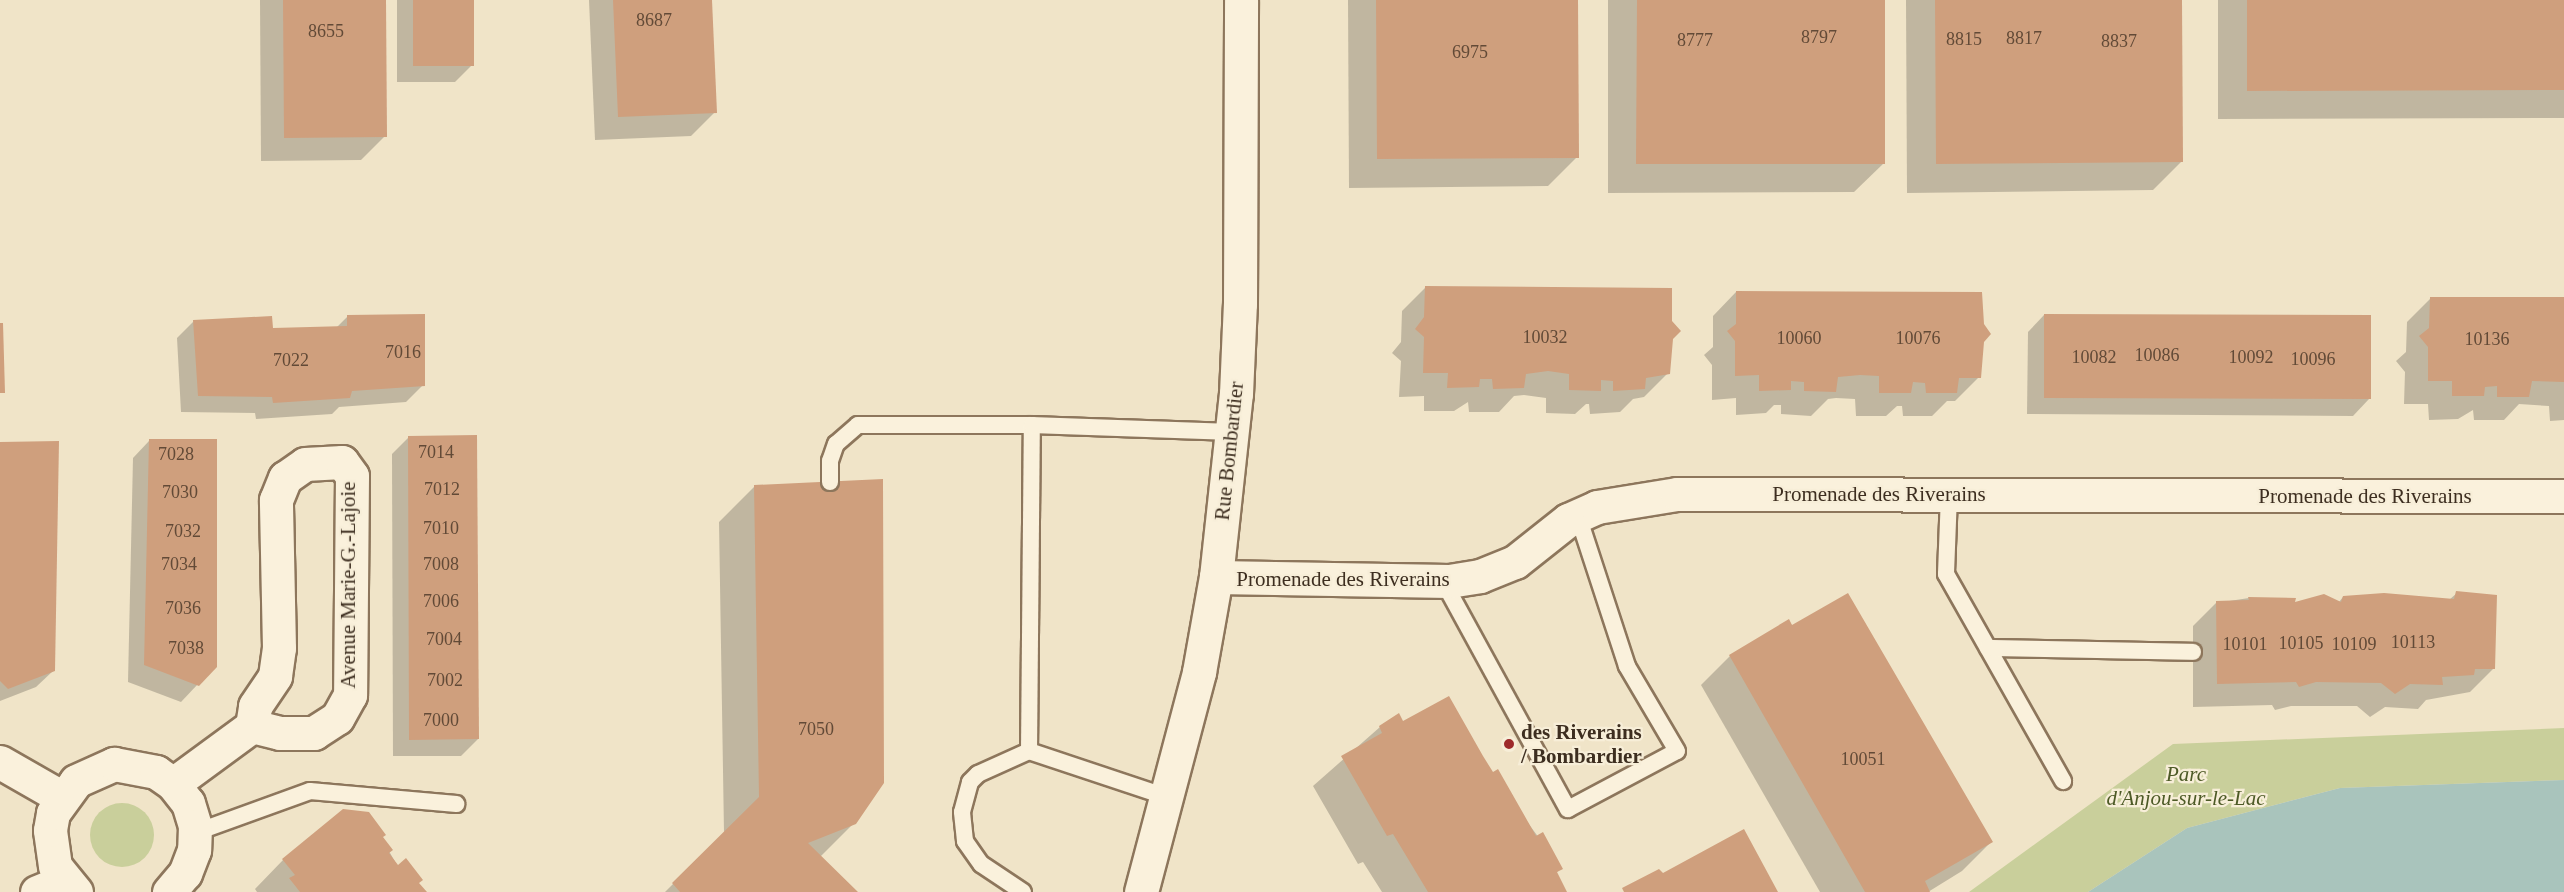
<!DOCTYPE html>
<style>
body{margin:0}
#map{position:relative;width:2564px;height:892px;overflow:hidden;background:#f0e4c8;font-family:Georgia,serif}
div>[style]{position:absolute}
[style*='--x']{left:calc(var(--x)*1px);top:calc(var(--y)*1px);width:calc(var(--w)*1px);rotate:calc(var(--a)*1deg)}
.green>*{inset:0;background:#c9cf9b}
.round{border-radius:50%}
.water>*{inset:0;background:#a9c4bc}
.shadow>*{inset:0;background:#0003}
.building>*{inset:0;background:#cf9f7d}
.roads{filter:drop-shadow(2px 0 #8d765c) drop-shadow(-2px 0 #8d765c) drop-shadow(0 2px #8d765c) drop-shadow(0 -2px #8d765c)}
.service>*{height:16px;margin:-8px;padding:0 8px;transform-origin:8px;border-radius:8px;background:#faf1dc}
.minor>*{height:33px;margin:-16.5px;padding:0 16.5px;transform-origin:16.5px;border-radius:16.5px;background:#faf1dc}
.tertiary>*{height:33px;margin:-16.5px;padding:0 16.5px;transform-origin:16.5px;border-radius:16.5px;background:#faf1dc}
.dots>*{width:16px;height:16px;translate:-50% -50%;box-sizing:border-box;border:3px solid #f7eed8;border-radius:50%}
span{translate:-50% -50%;white-space:nowrap;text-align:center;line-height:1.15;-webkit-text-stroke:4.5px #f7eed8;paint-order:stroke}
.number-label{font-size:18px;color:#624a37}
.number-label span{-webkit-text-stroke-width:0}
.street-label{font-size:21px;color:#3d2e20}
.poi-label{font-size:21px;color:#3d2e20;font-weight:700}
.left{translate:0 -50%;text-align:left}
.park-label{font-size:21px;color:#4d5a26;font-style:italic}
</style>
<div id="map">
<div class="green">
<div style="clip-path:polygon(2564px 728px,2564px 780px,2340px 788px,2187px 828px,2088px 892px,1969px 892px,2173px 744px)"></div>
<div class="round" style="left:90px;top:803px;width:64px;height:64px"></div>
</div>
<div class="water">
<div style="clip-path:polygon(2564px 780px,2564px 892px,2088px 892px,2187px 828px,2340px 788px)"></div>
</div>
<div class="shadow">
<div style="clip-path:polygon(260px 0,384px 0,385px 136px,361px 160px,261px 161px)"></div>
<div style="clip-path:polygon(397px 0,472px 0,472px 65px,455px 82px,397px 82px)"></div>
<div style="clip-path:polygon(589px 0,710px 0,715px 112px,691px 136px,595px 140px)"></div>
<div style="clip-path:polygon(1348px 0,1576px 0,1577px 157px,1548px 186px,1349px 188px)"></div>
<div style="clip-path:polygon(1608px 0,1884px 0,1884px 163px,1854px 192px,1608px 193px)"></div>
<div style="clip-path:polygon(1906px 0,2181px 0,2182px 161px,2153px 190px,1907px 193px)"></div>
<div style="clip-path:polygon(2218px 0,2564px 0,2564px 118px,2218px 119px)"></div>
<div style="clip-path:polygon(1426px 287px,1671px 338px,1668px 373px,1644px 397px,1633px 399px,1620px 412px,1590px 414px,1589px 404px,1586px 404px,1575px 414px,1546px 413px,1546px 398px,1524px 395px,1514px 396px,1499px 412px,1469px 412px,1468px 402px,1454px 411px,1424px 411px,1424px 396px,1399px 397px,1401px 361px,1392px 353px,1401px 342px,1402px 311px)"></div>
<div style="clip-path:polygon(1736px 292px,1982px 341px,1979px 377px,1955px 401px,1947px 401px,1932px 416px,1903px 416px,1902px 406px,1897px 406px,1886px 416px,1856px 416px,1855px 399px,1836px 398px,1828px 399px,1811px 416px,1781px 414px,1781px 405px,1774px 405px,1766px 413px,1736px 415px,1736px 398px,1712px 400px,1712px 365px,1704px 355px,1713px 347px,1713px 316px)"></div>
<div style="clip-path:polygon(2431px 298px,2564px 299px,2564px 420px,2550px 421px,2549px 406px,2519px 404px,2504px 420px,2474px 420px,2473px 410px,2458px 419px,2429px 420px,2428px 404px,2404px 404px,2405px 372px,2396px 361px,2406px 352px,2407px 322px)"></div>
<div style="clip-path:polygon(2044px 315px,2369px 399px,2353px 416px,2027px 414px,2028px 332px)"></div>
<div style="clip-path:polygon(348px 316px,423px 385px,406px 402px,339px 407px,332px 414px,256px 419px,255px 413px,181px 412px,177px 338px,194px 321px,272px 329px,336px 328px)"></div>
<div style="clip-path:polygon(409px 437px,478px 739px,461px 756px,393px 756px,392px 454px)"></div>
<div style="clip-path:polygon(149px 441px,215px 666px,181px 702px,128px 682px,133px 458px)"></div>
<div style="clip-path:polygon(0 443px,54px 670px,36px 687px,0 701px)"></div>
<div style="clip-path:polygon(755px 486px,854px 823px,820px 857px,856px 892px,665px 892px,724px 833px,719px 522px)"></div>
<div style="clip-path:polygon(2457px 593px,2494px 668px,2470px 692px,2426px 700px,2418px 709px,2385px 707px,2370px 717px,2357px 706px,2291px 706px,2275px 710px,2272px 705px,2193px 707px,2193px 626px,2216px 603px,2249px 598px,2292px 604px,2339px 602px,2343px 597px,2384px 594px,2449px 600px)"></div>
<div style="clip-path:polygon(1788px 621px,1991px 842px,1962px 871px,1928px 892px,1820px 892px,1701px 685px,1730px 656px)"></div>
<div style="clip-path:polygon(1403px 723px,1492px 774px,1561px 868px,1556px 873px,1565px 892px,1382px 892px,1363px 862px,1358px 864px,1313px 786px,1380px 727px)"></div>
<div style="clip-path:polygon(381px 837px,398px 867px,425px 892px,257px 892px,255px 889px,283px 860px)"></div>
</div>
<div class="building">
<div style="clip-path:polygon(283px 0,386px 0,387px 137px,284px 138px)"></div>
<div style="clip-path:polygon(413px 0,474px 0,474px 66px,413px 66px)"></div>
<div style="clip-path:polygon(613px 0,712px 0,717px 113px,618px 117px)"></div>
<div style="clip-path:polygon(1376px 0,1578px 0,1579px 158px,1377px 159px)"></div>
<div style="clip-path:polygon(1637px 0,1885px 0,1885px 164px,1636px 164px)"></div>
<div style="clip-path:polygon(1935px 0,2182px 0,2183px 162px,1936px 164px)"></div>
<div style="clip-path:polygon(2247px 0,2564px 0,2564px 90px,2247px 91px)"></div>
<div style="clip-path:polygon(1425px 286px,1672px 288px,1672px 321px,1681px 331px,1673px 339px,1670px 374px,1646px 378px,1645px 389px,1613px 391px,1613px 381px,1601px 380px,1601px 391px,1569px 390px,1569px 374px,1548px 371px,1526px 374px,1524px 388px,1493px 389px,1492px 379px,1480px 379px,1479px 387px,1447px 388px,1448px 373px,1423px 373px,1424px 337px,1415px 329px,1424px 317px)"></div>
<div style="clip-path:polygon(1736px 291px,1982px 292px,1984px 324px,1991px 334px,1984px 342px,1981px 378px,1959px 378px,1957px 393px,1926px 393px,1925px 383px,1913px 382px,1911px 393px,1879px 393px,1879px 376px,1860px 375px,1838px 377px,1836px 392px,1804px 391px,1804px 382px,1791px 381px,1791px 390px,1759px 391px,1759px 375px,1735px 376px,1735px 341px,1727px 331px,1736px 324px)"></div>
<div style="clip-path:polygon(2430px 297px,2564px 297px,2564px 382px,2532px 381px,2529px 397px,2497px 397px,2497px 386px,2485px 387px,2484px 396px,2452px 396px,2452px 381px,2428px 381px,2428px 347px,2419px 336px,2429px 328px)"></div>
<div style="clip-path:polygon(425px 314px,425px 386px,352px 391px,350px 398px,273px 403px,272px 397px,198px 396px,193px 320px,272px 316px,273px 328px,347px 326px,347px 315px)"></div>
<div style="clip-path:polygon(2044px 314px,2371px 315px,2371px 399px,2044px 398px)"></div>
<div style="clip-path:polygon(0 323px,3px 323px,5px 393px,0 393px)"></div>
<div style="clip-path:polygon(477px 435px,479px 739px,409px 740px,408px 436px)"></div>
<div style="clip-path:polygon(149px 439px,217px 439px,217px 667px,199px 686px,144px 665px)"></div>
<div style="clip-path:polygon(59px 441px,55px 671px,8px 689px,0 681px,0 442px)"></div>
<div style="clip-path:polygon(883px 479px,884px 783px,856px 824px,808px 843px,858px 892px,680px 892px,672px 883px,759px 797px,754px 485px)"></div>
<div style="clip-path:polygon(2456px 591px,2497px 595px,2495px 669px,2475px 669px,2474px 675px,2442px 677px,2443px 685px,2410px 684px,2395px 694px,2381px 683px,2316px 682px,2299px 687px,2296px 682px,2217px 684px,2216px 601px,2249px 600px,2248px 597px,2296px 598px,2295px 602px,2324px 594px,2341px 602px,2343px 596px,2384px 593px,2454px 599px)"></div>
<div style="clip-path:polygon(1848px 593px,1993px 842px,1925px 881px,1930px 892px,1865px 892px,1729px 655px,1789px 619px,1792px 625px)"></div>
<div style="clip-path:polygon(1449px 696px,1483px 756px,1493px 772px,1498px 769px,1536px 836px,1543px 832px,1563px 869px,1557px 872px,1567px 892px,1428px 892px,1393px 834px,1387px 836px,1341px 756px,1382px 733px,1379px 726px,1399px 713px,1403px 721px)"></div>
<div style="clip-path:polygon(343px 809px,369px 812px,386px 835px,383px 837px,393px 850px,389px 853px,398px 865px,406px 858px,423px 880px,419px 883px,427px 892px,300px 892px,289px 878px,295px 875px,282px 859px)"></div>
<div style="clip-path:polygon(1744px 829px,1778px 892px,1624px 892px,1622px 888px,1659px 869px,1663px 873px)"></div>
</div>
<div class="roads">
<div class="service">
<div style="--x:830;--y:482;--w:21;--a:-90"></div>
<div style="--x:830;--y:461;--w:18;--a:-71"></div>
<div style="--x:836;--y:444;--w:29;--a:-41"></div>
<div style="--x:858;--y:425;--w:174;--a:0"></div>
<div style="--x:1949;--y:495;--w:79;--a:92.2"></div>
<div style="--x:1946;--y:574;--w:238;--a:60.5"></div>
<div style="--x:1443;--y:581;--w:260;--a:61.3"></div>
<div style="--x:1568;--y:809;--w:123;--a:-28"></div>
<div style="--x:1677;--y:751;--w:99;--a:-120.5"></div>
<div style="--x:1627;--y:666;--w:158;--a:-108.1"></div>
<div style="--x:1988;--y:648;--w:205;--a:1.1"></div>
<div style="--x:1167;--y:797;--w:145;--a:-161.6"></div>
<div style="--x:1029;--y:751;--w:326;--a:-89.5"></div>
<div style="--x:1032;--y:425;--w:200;--a:2"></div>
<div style="--x:194;--y:833;--w:123;--a:-19.9"></div>
<div style="--x:310;--y:791;--w:147;--a:5.1"></div>
<div style="--x:1023;--y:892;--w:50;--a:-146.3"></div>
<div style="--x:981;--y:864;--w:28;--a:-125"></div>
<div style="--x:965;--y:841;--w:29;--a:-96"></div>
<div style="--x:962;--y:812;--w:31;--a:-75"></div>
<div style="--x:970;--y:782;--w:11;--a:-45"></div>
<div style="--x:978;--y:774;--w:56;--a:-24.3"></div>
</div>
<div class="minor">
<div style="--x:1216;--y:577;--w:233;--a:1"></div>
<div style="--x:1449;--y:581;--w:31;--a:-9"></div>
<div style="--x:1480;--y:576;--w:38;--a:-22"></div>
<div style="--x:1515;--y:562;--w:68;--a:-38.4"></div>
<div style="--x:1568;--y:520;--w:32;--a:-24"></div>
<div style="--x:1597;--y:507;--w:81;--a:-9.2"></div>
<div style="--x:1677;--y:494;--w:887;--a:0.13"></div>
<div style="--x:0;--y:762;--w:70;--a:29.8"></div>
<div style="--x:173;--y:784;--w:98;--a:-36.3"></div>
<div style="--x:252;--y:726;--w:20;--a:-81"></div>
<div style="--x:255;--y:706;--w:36;--a:-56"></div>
<div style="--x:275;--y:676;--w:28;--a:-82"></div>
<div style="--x:279;--y:648;--w:148;--a:-91.2"></div>
<div style="--x:276;--y:500;--w:24;--a:-68"></div>
<div style="--x:285;--y:478;--w:24;--a:-35"></div>
<div style="--x:305;--y:464;--w:37;--a:-3"></div>
<div style="--x:342;--y:462;--w:17;--a:54"></div>
<div style="--x:352;--y:476;--w:219;--a:90.5"></div>
<div style="--x:350;--y:695;--w:26;--a:119"></div>
<div style="--x:337;--y:718;--w:27;--a:147"></div>
<div style="--x:314;--y:733;--w:34;--a:180"></div>
<div style="--x:280;--y:733;--w:29;--a:-166"></div>
<div style="--x:37;--y:892;--w:29;--a:-22"></div>
<div style="--x:76;--y:892;--w:33;--a:-129"></div>
<div style="--x:55;--y:866;--w:36;--a:-98"></div>
<div style="--x:50;--y:830;--w:17;--a:-80"></div>
<div style="--x:53;--y:813;--w:39;--a:-54"></div>
<div style="--x:76;--y:781;--w:42;--a:-24.1"></div>
<div style="--x:114;--y:764;--w:43;--a:10.8"></div>
<div style="--x:156;--y:772;--w:21;--a:35"></div>
<div style="--x:173;--y:784;--w:24;--a:52"></div>
<div style="--x:188;--y:803;--w:24;--a:73"></div>
<div style="--x:195;--y:826;--w:24;--a:92"></div>
<div style="--x:194;--y:850;--w:25;--a:111"></div>
<div style="--x:185;--y:873;--w:25;--a:130"></div>
</div>
<div class="tertiary">
<div style="--x:1141;--y:892;--w:228;--a:-75.2"></div>
<div style="--x:1199;--y:672;--w:97;--a:-79.9"></div>
<div style="--x:1216;--y:577;--w:184;--a:-83.8"></div>
<div style="--x:1236;--y:394;--w:90;--a:-87.5"></div>
<div style="--x:1240;--y:304;--w:304;--a:-89.8"></div>
</div>
</div>
<div class="dots">
<div style="left:1509px;top:744px;background:#9e2a2b"></div>
</div>
<div class="number-label">
<span style="left:654px;top:20px">8687</span>
<span style="left:326px;top:31px">8655</span>
<span style="left:1819px;top:37px">8797</span>
<span style="left:2024px;top:38px">8817</span>
<span style="left:1964px;top:39px">8815</span>
<span style="left:1695px;top:40px">8777</span>
<span style="left:2119px;top:41px">8837</span>
<span style="left:1470px;top:52px">6975</span>
<span style="left:1545px;top:337px">10032</span>
<span style="left:1799px;top:338px">10060</span>
<span style="left:1918px;top:338px">10076</span>
<span style="left:2487px;top:339px">10136</span>
<span style="left:403px;top:352px">7016</span>
<span style="left:2157px;top:355px">10086</span>
<span style="left:2094px;top:357px">10082</span>
<span style="left:2251px;top:357px">10092</span>
<span style="left:2313px;top:359px">10096</span>
<span style="left:291px;top:360px">7022</span>
<span style="left:436px;top:452px">7014</span>
<span style="left:176px;top:454px">7028</span>
<span style="left:442px;top:489px">7012</span>
<span style="left:180px;top:492px">7030</span>
<span style="left:441px;top:528px">7010</span>
<span style="left:183px;top:531px">7032</span>
<span style="left:179px;top:564px">7034</span>
<span style="left:441px;top:564px">7008</span>
<span style="left:441px;top:601px">7006</span>
<span style="left:183px;top:608px">7036</span>
<span style="left:444px;top:639px">7004</span>
<span style="left:2413px;top:642px">10113</span>
<span style="left:2301px;top:643px">10105</span>
<span style="left:2245px;top:644px">10101</span>
<span style="left:2354px;top:644px">10109</span>
<span style="left:186px;top:648px">7038</span>
<span style="left:445px;top:680px">7002</span>
<span style="left:441px;top:720px">7000</span>
<span style="left:816px;top:729px">7050</span>
<span style="left:1863px;top:759px">10051</span>
</div>
<div class="street-label">
<span style="left:1229px;top:451px;rotate:-84deg">Rue Bombardier</span>
<span style="left:1879px;top:494px">Promenade des Riverains</span>
<span style="left:2365px;top:496px">Promenade des Riverains</span>
<span style="left:1343px;top:579px">Promenade des Riverains</span>
<span style="left:348px;top:585px;rotate:-90deg">Avenue Marie-G.-Lajoie</span>
</div>
<div class="poi-label">
<span class="left" style="left:1521px;top:744px">des Riverains<br>/ Bombardier</span>
</div>
<div class="park-label">
<span style="left:2186px;top:786px">Parc<br>d'Anjou-sur-le-Lac</span>
</div>
</div>
